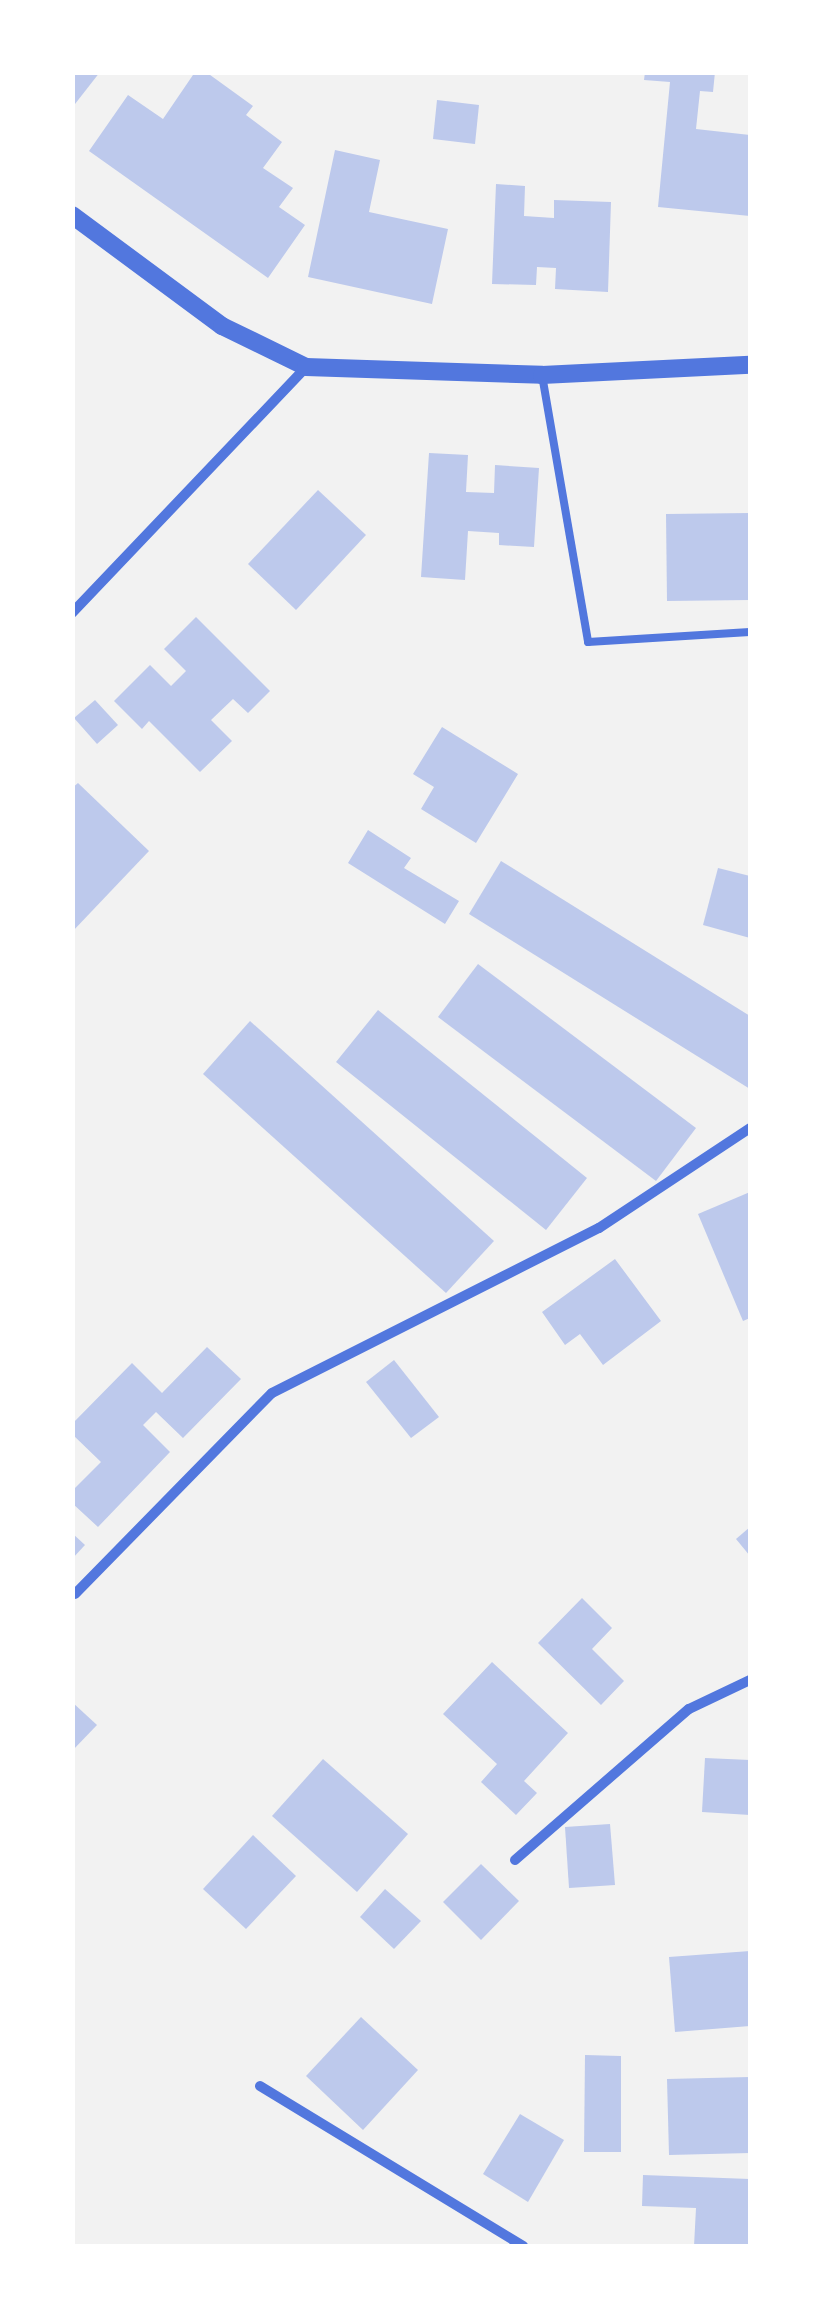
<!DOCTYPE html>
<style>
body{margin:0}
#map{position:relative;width:823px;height:2319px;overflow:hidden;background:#f2f2f2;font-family:"PT Sans Narrow",sans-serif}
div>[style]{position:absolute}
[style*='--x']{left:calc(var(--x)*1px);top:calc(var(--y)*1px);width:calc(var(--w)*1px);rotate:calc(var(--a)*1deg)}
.building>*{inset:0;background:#bdc9ec}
.service>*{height:8px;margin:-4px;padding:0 4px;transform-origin:4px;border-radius:4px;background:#5277de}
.minor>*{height:10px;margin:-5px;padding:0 5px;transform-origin:5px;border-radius:5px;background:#5277de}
.tertiary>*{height:18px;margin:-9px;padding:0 9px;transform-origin:9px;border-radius:9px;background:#5277de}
span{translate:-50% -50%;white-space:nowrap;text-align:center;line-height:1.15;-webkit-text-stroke:8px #fff;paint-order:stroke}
.frame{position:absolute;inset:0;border:75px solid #fff;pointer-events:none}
</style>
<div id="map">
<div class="building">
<div style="clip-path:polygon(72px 72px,100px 72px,75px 104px,72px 102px)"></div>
<div style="clip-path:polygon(195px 72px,206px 72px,253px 106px,246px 115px,282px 142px,263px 168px,293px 188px,279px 207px,305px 225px,268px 278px,89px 151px,128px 95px,163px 119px)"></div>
<div style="clip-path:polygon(645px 72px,715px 72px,713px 92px,700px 91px,696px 129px,750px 135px,750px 216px,658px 207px,670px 82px,644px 80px)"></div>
<div style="clip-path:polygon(437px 100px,479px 105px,475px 144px,433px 139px)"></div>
<div style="clip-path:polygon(335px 150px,380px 160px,369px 212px,448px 229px,432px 304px,308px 277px)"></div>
<div style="clip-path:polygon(496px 184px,525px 186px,524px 216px,554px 218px,554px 200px,611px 202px,608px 292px,555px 289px,556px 268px,537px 267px,536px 285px,492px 284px)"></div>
<div style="clip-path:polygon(429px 453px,468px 455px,466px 492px,494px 493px,495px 465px,539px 468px,534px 547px,499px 545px,499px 533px,468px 531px,465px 580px,421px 577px)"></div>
<div style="clip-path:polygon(318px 490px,366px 535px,296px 610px,248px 564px)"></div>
<div style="clip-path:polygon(750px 513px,750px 600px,667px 601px,666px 514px)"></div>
<div style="clip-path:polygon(196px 617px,270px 691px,248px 713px,233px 699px,211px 720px,232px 741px,200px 772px,149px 721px,142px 729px,114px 701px,150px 665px,171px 686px,186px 671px,164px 649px)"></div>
<div style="clip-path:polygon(95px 700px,118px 725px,97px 744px,74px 718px)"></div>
<div style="clip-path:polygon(442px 727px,518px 774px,476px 843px,421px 809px,434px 787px,413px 774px)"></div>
<div style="clip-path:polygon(78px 783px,149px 851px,72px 932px,72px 788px)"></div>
<div style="clip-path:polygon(368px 830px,411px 858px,404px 868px,459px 901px,445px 924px,348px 863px)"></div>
<div style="clip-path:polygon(501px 861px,750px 1016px,750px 1089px,469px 914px)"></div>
<div style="clip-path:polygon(718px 868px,750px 876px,750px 938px,703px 925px)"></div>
<div style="clip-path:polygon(478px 964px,696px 1128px,656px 1181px,438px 1017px)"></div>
<div style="clip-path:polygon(378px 1010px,587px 1178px,546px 1230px,336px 1062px)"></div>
<div style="clip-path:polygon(250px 1021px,494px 1241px,446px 1293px,203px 1074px)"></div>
<div style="clip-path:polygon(750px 1192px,750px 1318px,743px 1321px,698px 1214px)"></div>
<div style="clip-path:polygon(615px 1259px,661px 1321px,603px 1365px,580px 1334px,565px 1345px,542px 1312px)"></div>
<div style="clip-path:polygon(207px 1347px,241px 1379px,183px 1438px,156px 1412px,143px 1425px,170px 1452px,98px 1527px,72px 1503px,72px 1491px,101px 1462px,72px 1434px,72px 1424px,132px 1363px,162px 1393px)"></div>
<div style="clip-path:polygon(394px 1360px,439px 1417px,411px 1438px,366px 1382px)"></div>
<div style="clip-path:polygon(750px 1527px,750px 1556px,736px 1539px)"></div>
<div style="clip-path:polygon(72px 1533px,85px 1545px,72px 1559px)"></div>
<div style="clip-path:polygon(582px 1598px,612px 1628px,592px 1649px,624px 1681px,601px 1705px,538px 1643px)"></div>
<div style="clip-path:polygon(492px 1662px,568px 1733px,524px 1781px,537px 1793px,516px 1815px,481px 1782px,497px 1764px,443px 1714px)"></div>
<div style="clip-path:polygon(72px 1702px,97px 1725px,72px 1751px)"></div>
<div style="clip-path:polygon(705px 1758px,750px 1760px,750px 1815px,702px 1812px)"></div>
<div style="clip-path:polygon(323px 1759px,408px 1834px,357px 1892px,272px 1816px)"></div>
<div style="clip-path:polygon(610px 1824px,615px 1885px,569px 1888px,565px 1827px)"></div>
<div style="clip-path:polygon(253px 1835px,296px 1876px,246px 1929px,203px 1889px)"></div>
<div style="clip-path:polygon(481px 1864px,519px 1901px,481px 1940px,443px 1902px)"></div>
<div style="clip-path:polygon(385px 1889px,421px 1921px,394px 1949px,360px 1917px)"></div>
<div style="clip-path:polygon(750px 1951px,750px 2026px,675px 2032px,669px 1957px)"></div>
<div style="clip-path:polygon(361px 2017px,418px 2070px,363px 2130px,306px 2076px)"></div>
<div style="clip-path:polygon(585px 2055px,621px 2056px,621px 2152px,584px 2152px)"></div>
<div style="clip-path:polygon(750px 2077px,750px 2153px,669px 2155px,667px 2079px)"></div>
<div style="clip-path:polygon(520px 2114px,564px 2140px,528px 2202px,483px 2174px)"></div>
<div style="clip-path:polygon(643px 2175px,750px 2179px,750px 2246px,694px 2246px,696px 2208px,642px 2206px)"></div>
</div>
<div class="service">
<div style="--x:542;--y:375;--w:271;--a:80.2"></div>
<div style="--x:588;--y:642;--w:162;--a:-3.5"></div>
</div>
<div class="minor">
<div style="--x:72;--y:613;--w:340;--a:-46.4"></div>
<div style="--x:75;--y:1594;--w:281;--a:-45.6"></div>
<div style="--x:272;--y:1393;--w:366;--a:-26.8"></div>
<div style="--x:599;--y:1228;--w:181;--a:-33.5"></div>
<div style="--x:515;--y:1860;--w:230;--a:-41"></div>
<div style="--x:689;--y:1709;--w:68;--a:-25.4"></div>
<div style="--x:260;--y:2086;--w:308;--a:31.3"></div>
</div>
<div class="tertiary">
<div style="--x:72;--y:215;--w:187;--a:36.5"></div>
<div style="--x:222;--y:326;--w:93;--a:26"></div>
<div style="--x:306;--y:367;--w:236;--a:1.9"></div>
<div style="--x:542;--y:375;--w:208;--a:-2.8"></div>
</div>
<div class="frame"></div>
</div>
